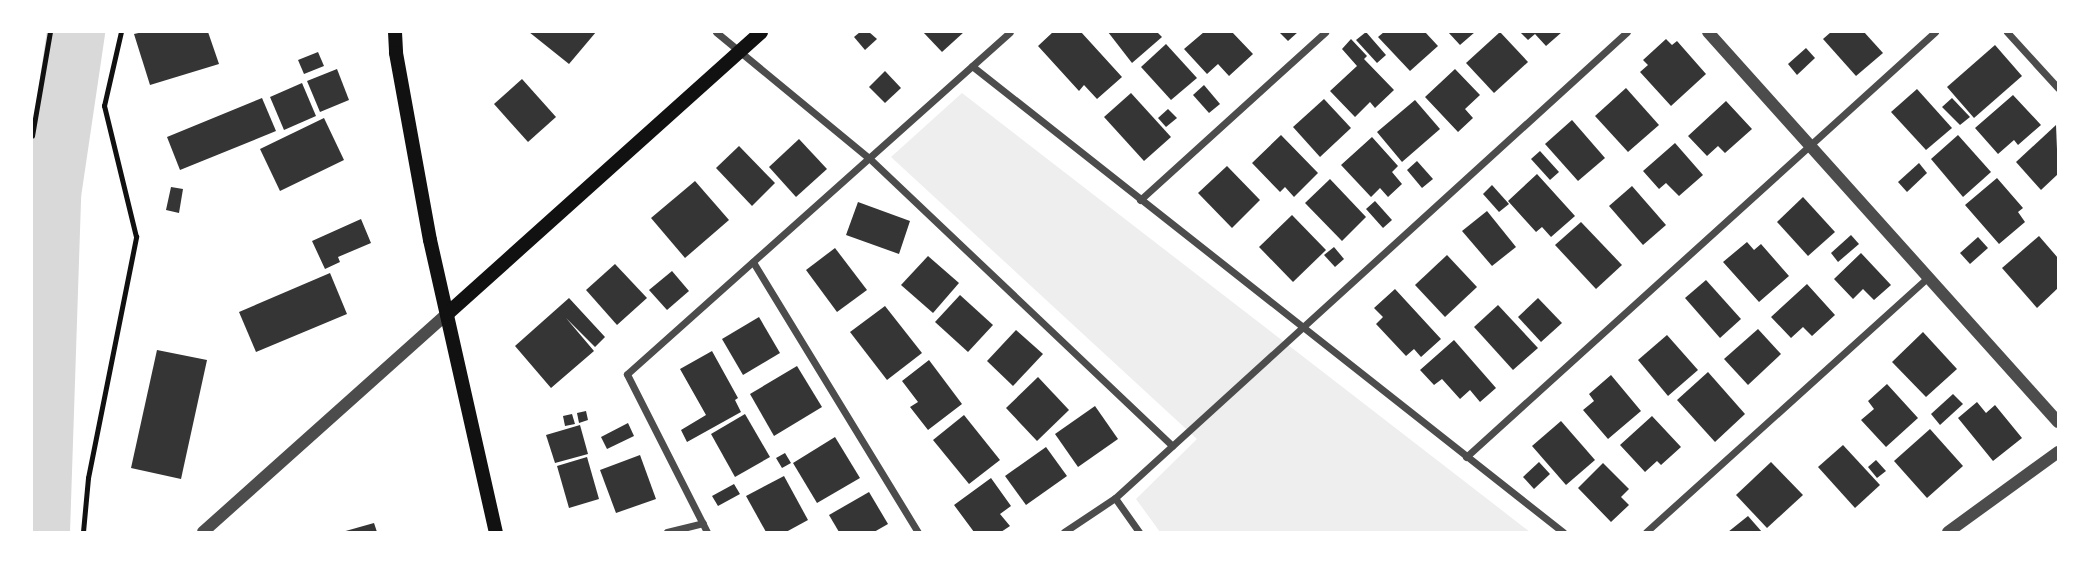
<!DOCTYPE html>
<style>
body{margin:0}
#map{position:relative;width:2090px;height:564px;overflow:hidden;background:#fff;font-family:"Asap Condensed",sans-serif}
div>[style]{position:absolute}
[style*='--x']{left:calc(var(--x)*1px);top:calc(var(--y)*1px);width:calc(var(--w)*1px);rotate:calc(var(--a)*1deg)}
.green>*{inset:0;background:#eee}
.river>*{height:58px;margin:-29px;padding:0 29px;transform-origin:29px;border-radius:29px;background:#d9d9d9}
.building>*{inset:0;background:#353535}
.path>*{height:4.5px;margin:-2.25px;padding:0 2.25px;transform-origin:2.25px;border-radius:2.25px;background:#111}
.minor>*{height:7px;margin:-3.5px;padding:0 3.5px;transform-origin:3.5px;border-radius:3.5px;background:#4c4c4c}
.tertiary>*{height:12px;margin:-6px;padding:0 6px;transform-origin:6px;border-radius:6px;background:#4c4c4c}
.secondary>*{height:14px;margin:-7px;padding:0 7px;transform-origin:7px;border-radius:7px;background:#111}
span{translate:-50% -50%;white-space:nowrap;text-align:center;line-height:1.15;-webkit-text-stroke:7px #fff;paint-order:stroke}
.frame{position:absolute;inset:0;border:33px solid #fff;pointer-events:none}
</style>
<div id="map">
<div class="green">
<div style="clip-path:polygon(962px 93px,1530px 532px,1160px 532px,1136px 499px,1197px 439px,891px 157px)"></div>
</div>
<div class="river">
<div style="--x:41;--y:532;--w:337;--a:-88.1"></div>
<div style="--x:52;--y:195;--w:165;--a:-81.6"></div>
</div>
<div class="building">
<div style="clip-path:polygon(143px 32px,208px 32px,219px 64px,150px 85px,134px 34px)"></div>
<div style="clip-path:polygon(529px 32px,596px 32px,569px 64px)"></div>
<div style="clip-path:polygon(860px 32px,869px 32px,877px 39px,865px 50px,854px 37px)"></div>
<div style="clip-path:polygon(923px 32px,964px 32px,942px 52px)"></div>
<div style="clip-path:polygon(1053px 32px,1081px 32px,1122px 77px,1097px 99px,1084px 85px,1079px 91px,1038px 46px)"></div>
<div style="clip-path:polygon(1108px 32px,1157px 32px,1162px 37px,1132px 63px)"></div>
<div style="clip-path:polygon(1204px 32px,1232px 32px,1253px 54px,1229px 76px,1218px 64px,1207px 74px,1184px 49px)"></div>
<div style="clip-path:polygon(1279px 32px,1298px 32px,1288px 41px)"></div>
<div style="clip-path:polygon(1366px 32px,1386px 55px,1377px 63px,1356px 40px)"></div>
<div style="clip-path:polygon(1384px 32px,1425px 32px,1438px 46px,1410px 71px,1378px 37px)"></div>
<div style="clip-path:polygon(1448px 32px,1475px 32px,1460px 45px)"></div>
<div style="clip-path:polygon(1500px 32px,1528px 62px,1494px 93px,1466px 63px)"></div>
<div style="clip-path:polygon(1520px 32px,1562px 32px,1546px 46px,1535px 34px,1528px 40px)"></div>
<div style="clip-path:polygon(1831px 32px,1864px 32px,1883px 53px,1856px 76px,1823px 39px)"></div>
<div style="clip-path:polygon(1351px 39px,1367px 56px,1364px 59px,1394px 90px,1375px 108px,1370px 102px,1355px 117px,1330px 91px,1357px 66px,1342px 49px)"></div>
<div style="clip-path:polygon(1666px 39px,1672px 45px,1677px 41px,1706px 74px,1671px 106px,1640px 72px,1648px 65px,1643px 60px)"></div>
<div style="clip-path:polygon(1166px 44px,1197px 78px,1171px 100px,1141px 67px)"></div>
<div style="clip-path:polygon(1995px 45px,2022px 76px,1974px 118px,1947px 87px)"></div>
<div style="clip-path:polygon(1806px 48px,1815px 58px,1797px 75px,1788px 64px)"></div>
<div style="clip-path:polygon(318px 52px,324px 66px,304px 74px,298px 60px)"></div>
<div style="clip-path:polygon(337px 69px,349px 100px,320px 112px,307px 81px)"></div>
<div style="clip-path:polygon(1455px 69px,1480px 95px,1465px 109px,1473px 118px,1458px 132px,1425px 97px)"></div>
<div style="clip-path:polygon(885px 71px,901px 88px,885px 103px,869px 87px)"></div>
<div style="clip-path:polygon(522px 79px,556px 117px,528px 142px,494px 104px)"></div>
<div style="clip-path:polygon(302px 83px,316px 116px,284px 130px,270px 97px)"></div>
<div style="clip-path:polygon(1204px 85px,1220px 104px,1209px 113px,1193px 95px)"></div>
<div style="clip-path:polygon(1626px 88px,1659px 125px,1628px 152px,1595px 116px)"></div>
<div style="clip-path:polygon(1917px 89px,1952px 128px,1926px 150px,1891px 112px)"></div>
<div style="clip-path:polygon(1131px 93px,1171px 137px,1144px 161px,1104px 117px)"></div>
<div style="clip-path:polygon(2013px 95px,2041px 125px,2018px 145px,2014px 140px,1998px 154px,1975px 128px)"></div>
<div style="clip-path:polygon(262px 98px,276px 131px,180px 170px,167px 137px)"></div>
<div style="clip-path:polygon(1952px 98px,1970px 117px,1960px 125px,1942px 107px)"></div>
<div style="clip-path:polygon(1324px 99px,1351px 128px,1320px 157px,1293px 127px)"></div>
<div style="clip-path:polygon(1415px 100px,1440px 129px,1402px 162px,1377px 132px)"></div>
<div style="clip-path:polygon(1726px 101px,1752px 129px,1725px 153px,1718px 146px,1707px 156px,1688px 136px)"></div>
<div style="clip-path:polygon(1168px 109px,1177px 118px,1166px 127px,1158px 118px)"></div>
<div style="clip-path:polygon(324px 118px,344px 160px,280px 191px,260px 149px)"></div>
<div style="clip-path:polygon(1572px 120px,1605px 158px,1578px 181px,1545px 144px)"></div>
<div style="clip-path:polygon(2056px 125px,2058px 174px,2041px 190px,2016px 162px)"></div>
<div style="clip-path:polygon(1281px 135px,1318px 173px,1294px 197px,1285px 187px,1280px 192px,1252px 163px)"></div>
<div style="clip-path:polygon(1958px 135px,1991px 172px,1963px 197px,1931px 159px)"></div>
<div style="clip-path:polygon(1372px 137px,1398px 166px,1392px 172px,1402px 184px,1388px 197px,1380px 188px,1371px 197px,1341px 165px)"></div>
<div style="clip-path:polygon(799px 139px,827px 169px,796px 197px,769px 167px)"></div>
<div style="clip-path:polygon(1675px 143px,1703px 175px,1679px 196px,1666px 183px,1659px 189px,1643px 171px)"></div>
<div style="clip-path:polygon(739px 146px,775px 183px,752px 206px,716px 168px)"></div>
<div style="clip-path:polygon(1540px 151px,1559px 172px,1550px 180px,1531px 159px)"></div>
<div style="clip-path:polygon(1417px 161px,1433px 179px,1422px 188px,1407px 170px)"></div>
<div style="clip-path:polygon(1919px 163px,1927px 173px,1907px 192px,1898px 182px)"></div>
<div style="clip-path:polygon(1227px 166px,1260px 200px,1232px 228px,1198px 193px)"></div>
<div style="clip-path:polygon(1537px 174px,1575px 216px,1551px 237px,1542px 227px,1536px 232px,1508px 201px)"></div>
<div style="clip-path:polygon(1997px 178px,2023px 208px,2018px 212px,2025px 222px,1999px 244px,1965px 205px)"></div>
<div style="clip-path:polygon(1330px 179px,1366px 217px,1342px 241px,1305px 203px)"></div>
<div style="clip-path:polygon(695px 181px,729px 220px,685px 258px,651px 218px)"></div>
<div style="clip-path:polygon(1492px 185px,1509px 204px,1499px 212px,1483px 194px)"></div>
<div style="clip-path:polygon(1632px 186px,1666px 225px,1643px 245px,1609px 206px)"></div>
<div style="clip-path:polygon(171px 187px,183px 189px,179px 213px,166px 210px)"></div>
<div style="clip-path:polygon(1803px 197px,1835px 232px,1808px 256px,1777px 222px)"></div>
<div style="clip-path:polygon(1375px 201px,1392px 220px,1383px 228px,1366px 209px)"></div>
<div style="clip-path:polygon(858px 202px,910px 221px,899px 254px,846px 235px)"></div>
<div style="clip-path:polygon(1487px 211px,1516px 247px,1492px 266px,1462px 231px)"></div>
<div style="clip-path:polygon(1292px 215px,1326px 250px,1293px 282px,1259px 247px)"></div>
<div style="clip-path:polygon(361px 219px,371px 243px,338px 257px,340px 262px,325px 269px,312px 241px)"></div>
<div style="clip-path:polygon(1581px 222px,1622px 265px,1596px 289px,1555px 245px)"></div>
<div style="clip-path:polygon(1851px 235px,1859px 244px,1838px 262px,1831px 253px)"></div>
<div style="clip-path:polygon(2039px 236px,2058px 258px,2058px 288px,2037px 308px,2002px 268px)"></div>
<div style="clip-path:polygon(1978px 237px,1988px 248px,1970px 264px,1960px 253px)"></div>
<div style="clip-path:polygon(1747px 242px,1754px 250px,1761px 244px,1789px 276px,1759px 302px,1723px 262px)"></div>
<div style="clip-path:polygon(1334px 247px,1344px 259px,1335px 267px,1324px 255px)"></div>
<div style="clip-path:polygon(835px 248px,867px 290px,837px 312px,806px 270px)"></div>
<div style="clip-path:polygon(1861px 253px,1891px 285px,1874px 300px,1863px 289px,1853px 299px,1834px 279px)"></div>
<div style="clip-path:polygon(1447px 255px,1477px 287px,1445px 317px,1415px 285px)"></div>
<div style="clip-path:polygon(928px 256px,959px 283px,933px 313px,901px 285px)"></div>
<div style="clip-path:polygon(615px 264px,647px 298px,617px 325px,586px 290px)"></div>
<div style="clip-path:polygon(672px 271px,689px 291px,667px 310px,649px 290px)"></div>
<div style="clip-path:polygon(330px 273px,347px 314px,256px 352px,239px 312px)"></div>
<div style="clip-path:polygon(1706px 280px,1741px 319px,1720px 338px,1685px 298px)"></div>
<div style="clip-path:polygon(1807px 284px,1835px 315px,1812px 336px,1803px 327px,1791px 338px,1771px 317px)"></div>
<div style="clip-path:polygon(1395px 289px,1441px 339px,1421px 357px,1414px 349px,1406px 356px,1376px 324px,1383px 317px,1374px 308px)"></div>
<div style="clip-path:polygon(960px 295px,993px 325px,968px 352px,935px 322px)"></div>
<div style="clip-path:polygon(569px 298px,605px 337px,595px 347px,566px 318px,594px 351px,551px 388px,515px 346px)"></div>
<div style="clip-path:polygon(1538px 298px,1562px 323px,1541px 342px,1518px 317px)"></div>
<div style="clip-path:polygon(1498px 305px,1538px 348px,1513px 370px,1474px 327px)"></div>
<div style="clip-path:polygon(885px 306px,922px 353px,887px 380px,850px 332px)"></div>
<div style="clip-path:polygon(759px 317px,780px 353px,743px 375px,722px 339px)"></div>
<div style="clip-path:polygon(1758px 329px,1781px 354px,1748px 385px,1724px 359px)"></div>
<div style="clip-path:polygon(1016px 330px,1043px 354px,1013px 386px,987px 361px)"></div>
<div style="clip-path:polygon(1923px 332px,1957px 369px,1926px 397px,1892px 362px)"></div>
<div style="clip-path:polygon(1667px 335px,1698px 370px,1668px 396px,1638px 360px)"></div>
<div style="clip-path:polygon(1454px 340px,1496px 388px,1480px 402px,1470px 390px,1460px 399px,1442px 379px,1434px 385px,1420px 370px)"></div>
<div style="clip-path:polygon(157px 350px,207px 360px,181px 479px,131px 468px)"></div>
<div style="clip-path:polygon(712px 351px,738px 398px,735px 400px,741px 412px,687px 442px,681px 430px,706px 415px,680px 369px)"></div>
<div style="clip-path:polygon(929px 360px,962px 404px,928px 430px,910px 407px,918px 402px,902px 381px)"></div>
<div style="clip-path:polygon(797px 366px,822px 407px,774px 436px,750px 394px)"></div>
<div style="clip-path:polygon(1708px 372px,1745px 414px,1715px 442px,1677px 400px)"></div>
<div style="clip-path:polygon(1611px 375px,1641px 411px,1608px 439px,1583px 410px,1594px 401px,1589px 394px)"></div>
<div style="clip-path:polygon(1038px 377px,1069px 410px,1037px 441px,1006px 408px)"></div>
<div style="clip-path:polygon(1887px 384px,1918px 418px,1886px 447px,1861px 420px,1874px 409px,1868px 401px)"></div>
<div style="clip-path:polygon(1953px 394px,1963px 404px,1940px 425px,1931px 414px)"></div>
<div style="clip-path:polygon(1977px 402px,1986px 413px,1995px 405px,2022px 438px,1993px 461px,1958px 418px)"></div>
<div style="clip-path:polygon(1095px 406px,1118px 439px,1078px 467px,1055px 434px)"></div>
<div style="clip-path:polygon(586px 411px,588px 420px,579px 423px,577px 413px)"></div>
<div style="clip-path:polygon(572px 414px,575px 424px,565px 426px,563px 416px)"></div>
<div style="clip-path:polygon(745px 414px,770px 457px,735px 477px,711px 434px)"></div>
<div style="clip-path:polygon(964px 415px,1000px 460px,969px 484px,933px 440px)"></div>
<div style="clip-path:polygon(1652px 416px,1681px 447px,1661px 465px,1657px 461px,1645px 472px,1620px 445px)"></div>
<div style="clip-path:polygon(1561px 421px,1595px 460px,1566px 485px,1532px 446px)"></div>
<div style="clip-path:polygon(628px 423px,634px 436px,607px 449px,601px 437px)"></div>
<div style="clip-path:polygon(580px 425px,588px 454px,555px 463px,546px 435px)"></div>
<div style="clip-path:polygon(1930px 429px,1963px 466px,1927px 498px,1894px 461px)"></div>
<div style="clip-path:polygon(835px 437px,860px 478px,817px 503px,793px 463px)"></div>
<div style="clip-path:polygon(1843px 445px,1880px 485px,1855px 508px,1818px 467px)"></div>
<div style="clip-path:polygon(1046px 447px,1067px 476px,1026px 505px,1005px 476px)"></div>
<div style="clip-path:polygon(785px 453px,791px 463px,782px 468px,776px 458px)"></div>
<div style="clip-path:polygon(640px 455px,656px 499px,616px 513px,600px 470px)"></div>
<div style="clip-path:polygon(587px 457px,599px 499px,569px 508px,557px 466px)"></div>
<div style="clip-path:polygon(1876px 460px,1886px 471px,1877px 478px,1868px 467px)"></div>
<div style="clip-path:polygon(1539px 462px,1550px 474px,1534px 489px,1523px 477px)"></div>
<div style="clip-path:polygon(1771px 462px,1803px 495px,1767px 528px,1736px 495px)"></div>
<div style="clip-path:polygon(1603px 463px,1629px 489px,1621px 497px,1629px 505px,1611px 522px,1578px 488px)"></div>
<div style="clip-path:polygon(784px 476px,808px 520px,786px 532px,766px 532px,746px 496px)"></div>
<div style="clip-path:polygon(991px 478px,1011px 506px,1000px 514px,1010px 526px,1001px 532px,974px 532px,954px 505px)"></div>
<div style="clip-path:polygon(734px 484px,740px 494px,718px 506px,712px 496px)"></div>
<div style="clip-path:polygon(869px 492px,888px 524px,874px 532px,839px 532px,829px 515px)"></div>
<div style="clip-path:polygon(1748px 516px,1762px 532px,1728px 532px)"></div>
<div style="clip-path:polygon(374px 523px,377px 532px,342px 532px)"></div>
</div>
<div class="path">
<div style="--x:32;--y:136;--w:106;--a:-80.2"></div>
<div style="--x:83;--y:532;--w:54;--a:-84.7"></div>
<div style="--x:88;--y:478;--w:246;--a:-78.7"></div>
<div style="--x:136;--y:237;--w:135;--a:-103.7"></div>
<div style="--x:104;--y:106;--w:76;--a:-77.1"></div>
</div>
<div class="minor">
<div style="--x:716;--y:32;--w:198;--a:39.5"></div>
<div style="--x:869;--y:158;--w:418;--a:43.5"></div>
<div style="--x:2007;--y:32;--w:76;--a:47.7"></div>
<div style="--x:972;--y:66;--w:753;--a:38.26"></div>
<div style="--x:1140;--y:200;--w:250;--a:-42.2"></div>
<div style="--x:753;--y:262;--w:316;--a:58.6"></div>
<div style="--x:1466;--y:457;--w:633;--a:-42.18"></div>
<div style="--x:1115;--y:498;--w:42;--a:54.8"></div>
<div style="--x:667;--y:532;--w:37;--a:-14"></div>
<div style="--x:707;--y:532;--w:177;--a:-116.9"></div>
<div style="--x:627;--y:374;--w:513;--a:-41.76"></div>
<div style="--x:1064;--y:532;--w:61;--a:-33.7"></div>
<div style="--x:1115;--y:498;--w:692;--a:-42.31"></div>
<div style="--x:1646;--y:532;--w:380;--a:-42.1"></div>
</div>
<div class="tertiary">
<div style="--x:1708;--y:32;--w:524;--a:48.09"></div>
<div style="--x:203;--y:532;--w:327;--a:-41.8"></div>
<div style="--x:1948;--y:532;--w:136;--a:-36"></div>
</div>
<div class="secondary">
<div style="--x:395;--y:32;--w:21;--a:87"></div>
<div style="--x:396;--y:53;--w:190;--a:79.7"></div>
<div style="--x:430;--y:240;--w:299;--a:77.3"></div>
<div style="--x:447;--y:314;--w:422;--a:-41.9"></div>
</div>
<div class="frame"></div>
</div>
